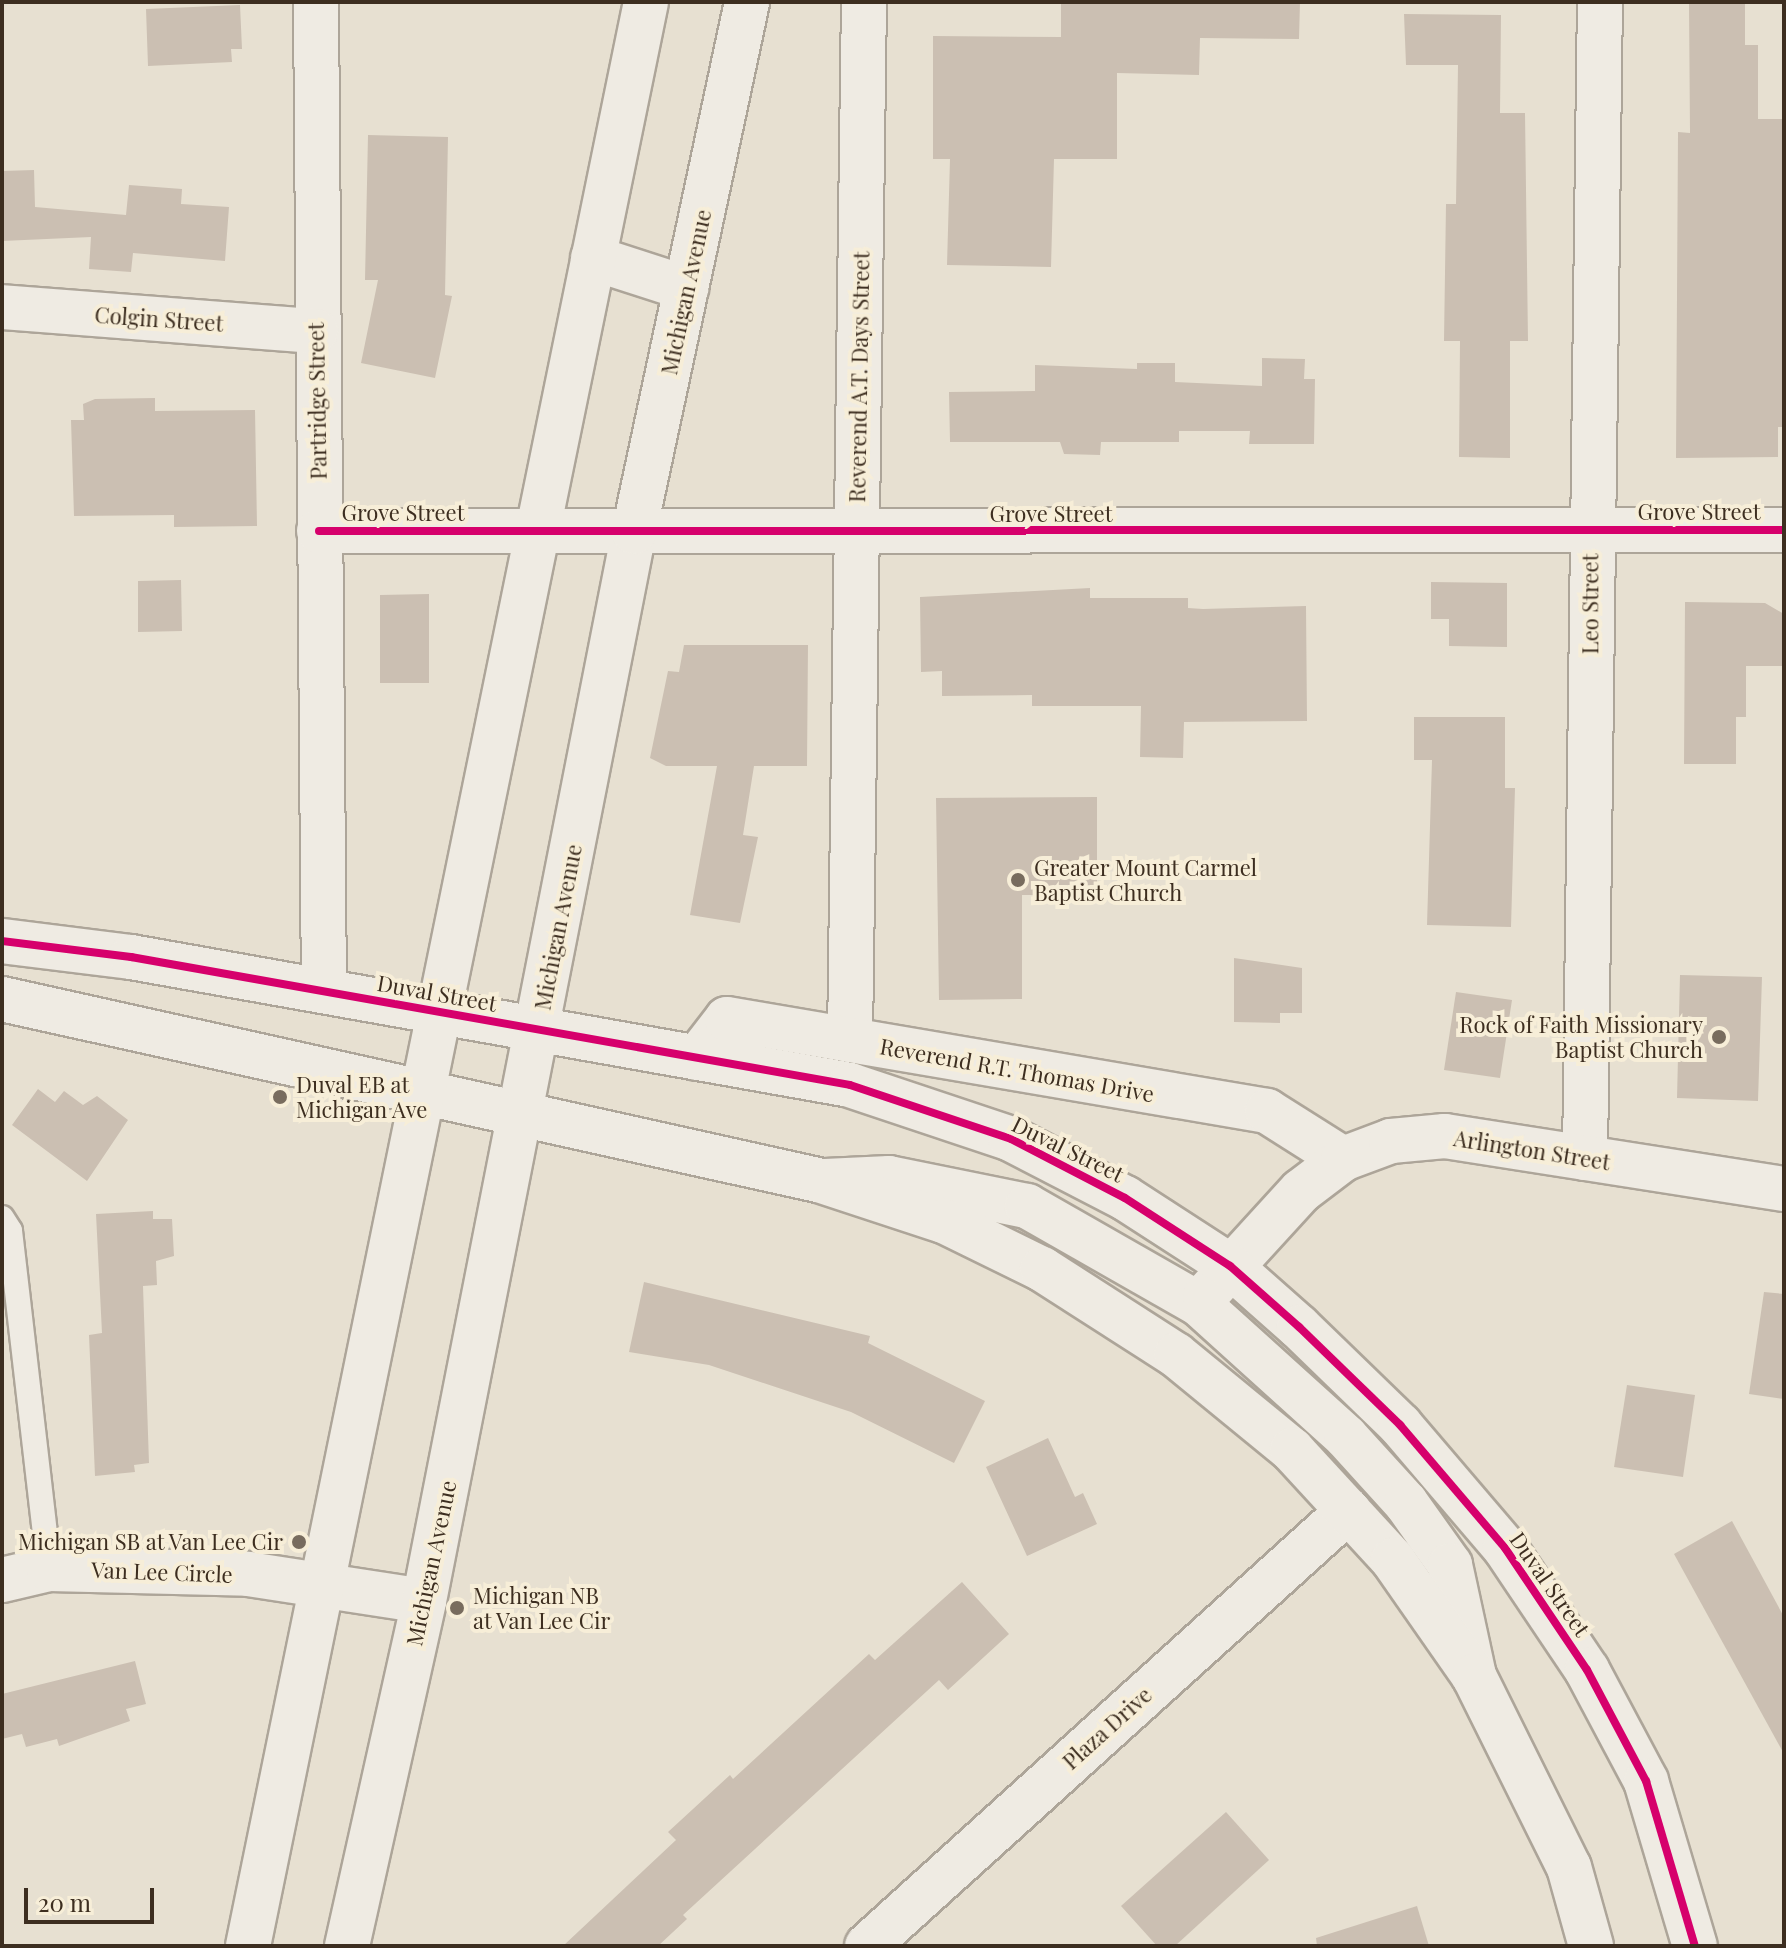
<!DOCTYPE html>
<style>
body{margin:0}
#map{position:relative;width:1786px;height:1948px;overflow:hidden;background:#e7e0d1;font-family:"Playfair Display",serif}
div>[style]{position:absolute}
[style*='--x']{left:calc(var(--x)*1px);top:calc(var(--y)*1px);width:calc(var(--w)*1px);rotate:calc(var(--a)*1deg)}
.building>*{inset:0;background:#cbbfb2}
.roads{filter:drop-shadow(2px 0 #ada599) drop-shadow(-2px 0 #ada599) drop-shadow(0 2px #ada599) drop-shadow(0 -2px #ada599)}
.lane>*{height:24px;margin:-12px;padding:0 12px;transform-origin:12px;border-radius:12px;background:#efebe3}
.street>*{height:44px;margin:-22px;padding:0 22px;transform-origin:22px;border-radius:22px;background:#efebe3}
.secondary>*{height:44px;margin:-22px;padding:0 22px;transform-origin:22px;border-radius:22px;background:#efebe3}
.cycleway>*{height:8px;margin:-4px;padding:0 4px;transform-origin:4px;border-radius:4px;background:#d6006c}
.dots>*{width:22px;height:22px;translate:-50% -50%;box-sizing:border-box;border:4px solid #f7eed8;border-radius:50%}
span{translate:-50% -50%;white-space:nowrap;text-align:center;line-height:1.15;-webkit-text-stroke:8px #f7eed8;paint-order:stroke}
.street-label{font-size:22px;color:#3d2e20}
.poi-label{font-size:22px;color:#3d2e20}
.left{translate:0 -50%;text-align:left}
.right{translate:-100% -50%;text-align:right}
.frame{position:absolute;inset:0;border:4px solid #3d2e20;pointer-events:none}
.scale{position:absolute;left:24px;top:1888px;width:130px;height:36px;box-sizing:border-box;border:4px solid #3d2e20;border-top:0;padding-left:10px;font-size:24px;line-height:28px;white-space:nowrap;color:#3d2e20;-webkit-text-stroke:6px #f7eed8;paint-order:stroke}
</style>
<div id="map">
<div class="building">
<div style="clip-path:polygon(1061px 2px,1300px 2px,1299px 39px,1200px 38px,1199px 75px,1117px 73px,1117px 159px,1054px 159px,1051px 267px,947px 265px,950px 159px,933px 159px,933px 36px,1061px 37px)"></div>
<div style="clip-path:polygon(1689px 4px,1745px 4px,1745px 45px,1758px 45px,1758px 119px,1784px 119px,1784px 427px,1778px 427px,1778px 457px,1676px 458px,1678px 132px,1690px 133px)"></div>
<div style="clip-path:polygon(240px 5px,242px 49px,231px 49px,232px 62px,148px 66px,146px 9px)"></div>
<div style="clip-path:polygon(1404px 14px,1501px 15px,1500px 113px,1525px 113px,1528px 341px,1510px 341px,1510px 458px,1459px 457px,1460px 341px,1444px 341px,1446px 204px,1456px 204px,1458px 65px,1406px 65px)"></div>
<div style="clip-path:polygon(368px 135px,448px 137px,445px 295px,452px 296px,435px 378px,361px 363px,378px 280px,365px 280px)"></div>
<div style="clip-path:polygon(34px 170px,35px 207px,126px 215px,129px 185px,182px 189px,181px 204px,229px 207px,225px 261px,133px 253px,131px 272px,89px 269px,91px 237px,2px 241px,2px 171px)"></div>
<div style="clip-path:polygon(1262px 358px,1305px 359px,1304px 379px,1315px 379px,1314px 444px,1249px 444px,1250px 431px,1179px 431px,1179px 442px,1101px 442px,1100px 455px,1064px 454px,1060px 442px,950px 442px,949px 392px,1035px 391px,1035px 365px,1137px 369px,1137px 363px,1175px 363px,1175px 382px,1262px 386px)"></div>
<div style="clip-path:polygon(155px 398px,155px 411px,255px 410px,257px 526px,174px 527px,174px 515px,74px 516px,71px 420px,84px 420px,83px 404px,95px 399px)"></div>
<div style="clip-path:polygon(181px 580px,182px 631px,138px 632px,138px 581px)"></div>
<div style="clip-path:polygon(1431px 582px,1507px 583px,1507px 647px,1449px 646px,1449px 619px,1431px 619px)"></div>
<div style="clip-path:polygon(1090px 588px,1090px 598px,1188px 598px,1188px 608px,1203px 609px,1306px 606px,1307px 721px,1184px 722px,1183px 758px,1140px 757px,1141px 706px,1032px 706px,1032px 695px,942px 696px,942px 671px,921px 672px,920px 597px)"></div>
<div style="clip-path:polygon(429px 594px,429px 683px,380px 683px,380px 595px)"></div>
<div style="clip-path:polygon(1685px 602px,1765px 603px,1784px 614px,1784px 666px,1746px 666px,1746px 717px,1736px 717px,1736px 764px,1684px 764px)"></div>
<div style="clip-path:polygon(684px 645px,808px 645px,807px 766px,754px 766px,743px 835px,758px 837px,740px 923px,690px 915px,717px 766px,666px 766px,650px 758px,668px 671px,679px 672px)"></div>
<div style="clip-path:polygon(1414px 717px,1505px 717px,1505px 788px,1515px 788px,1511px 927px,1427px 925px,1432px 760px,1414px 760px)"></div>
<div style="clip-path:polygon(1097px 797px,1097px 895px,1022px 895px,1022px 999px,939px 1000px,936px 798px)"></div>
<div style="clip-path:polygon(1234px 958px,1302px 968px,1302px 1013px,1280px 1013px,1280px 1023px,1234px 1022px)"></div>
<div style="clip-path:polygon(1680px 975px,1762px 977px,1758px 1101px,1677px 1098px)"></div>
<div style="clip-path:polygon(1456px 992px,1512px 1000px,1500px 1078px,1444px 1070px)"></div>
<div style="clip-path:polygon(38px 1089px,55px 1102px,64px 1091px,83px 1105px,97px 1096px,128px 1120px,87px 1181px,12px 1125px)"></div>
<div style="clip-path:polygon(153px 1211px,153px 1219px,172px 1219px,174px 1256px,156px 1261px,157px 1285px,143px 1286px,149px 1463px,134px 1465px,135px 1472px,95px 1476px,89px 1335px,102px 1333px,96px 1214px)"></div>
<div style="clip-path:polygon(644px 1282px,870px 1336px,868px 1343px,985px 1401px,954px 1463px,851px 1412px,709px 1365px,629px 1352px)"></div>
<div style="clip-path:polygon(1764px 1292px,1784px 1294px,1784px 1399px,1749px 1394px)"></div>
<div style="clip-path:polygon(1627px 1385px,1695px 1395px,1683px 1477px,1614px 1467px)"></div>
<div style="clip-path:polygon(1048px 1438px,1075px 1497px,1083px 1493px,1097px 1524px,1027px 1556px,986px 1467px)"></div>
<div style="clip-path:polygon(1732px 1521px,1784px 1617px,1784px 1754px,1674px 1554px)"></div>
<div style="clip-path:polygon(962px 1582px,1009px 1634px,948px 1690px,939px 1680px,683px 1915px,687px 1919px,658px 1946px,563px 1946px,676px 1840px,668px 1832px,730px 1775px,733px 1779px,869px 1654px,875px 1660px)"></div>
<div style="clip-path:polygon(135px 1661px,146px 1704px,126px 1709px,130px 1721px,59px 1746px,57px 1739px,26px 1747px,22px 1734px,2px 1739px,2px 1694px)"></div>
<div style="clip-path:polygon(1226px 1812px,1269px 1860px,1175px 1946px,1157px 1946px,1121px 1906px)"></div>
<div style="clip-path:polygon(1417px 1906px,1429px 1946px,1317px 1946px,1316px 1938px)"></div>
</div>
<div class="roads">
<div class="lane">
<div style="--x:2;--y:1218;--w:15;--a:58"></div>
<div style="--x:10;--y:1231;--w:340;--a:83.4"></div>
</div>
<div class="street">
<div style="--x:316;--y:2;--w:989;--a:89.54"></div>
<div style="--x:2;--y:307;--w:315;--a:4.4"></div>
<div style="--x:319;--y:531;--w:1465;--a:-0.04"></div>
<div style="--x:850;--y:1040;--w:1038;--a:-89.23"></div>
<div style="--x:697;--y:1058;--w:49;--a:-52.4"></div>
<div style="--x:727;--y:1019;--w:548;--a:9.67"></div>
<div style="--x:1267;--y:1111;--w:90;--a:32.3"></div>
<div style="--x:1585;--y:1158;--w:1156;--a:-89.26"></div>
<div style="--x:825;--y:1181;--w:64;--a:-2.7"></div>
<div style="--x:889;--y:1178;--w:141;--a:11.5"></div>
<div style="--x:1027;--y:1206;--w:198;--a:29.7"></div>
<div style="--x:1199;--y:1304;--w:198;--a:42.1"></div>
<div style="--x:1346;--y:1437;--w:89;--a:47.7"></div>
<div style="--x:1406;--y:1503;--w:76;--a:54.6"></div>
<div style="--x:1450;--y:1565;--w:114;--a:77.8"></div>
<div style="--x:1205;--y:1296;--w:142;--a:-47.6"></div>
<div style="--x:1301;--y:1191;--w:53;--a:-37.3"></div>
<div style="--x:1343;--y:1159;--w:51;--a:-20.6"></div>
<div style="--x:1391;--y:1141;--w:54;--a:-5.3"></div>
<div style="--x:1445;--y:1136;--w:343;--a:8.9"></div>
<div style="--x:2;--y:1580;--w:48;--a:-13.2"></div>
<div style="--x:49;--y:1569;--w:199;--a:1.4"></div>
<div style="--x:248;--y:1574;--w:178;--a:8.7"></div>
<div style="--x:867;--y:1946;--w:649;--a:-42.13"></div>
</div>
<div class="secondary">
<div style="--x:593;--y:258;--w:98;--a:17.9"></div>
<div style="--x:2;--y:941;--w:130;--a:7.1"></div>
<div style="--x:131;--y:957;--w:730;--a:10.09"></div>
<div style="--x:850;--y:1085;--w:170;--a:18.5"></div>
<div style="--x:1011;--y:1139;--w:128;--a:27.4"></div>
<div style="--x:1125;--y:1198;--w:125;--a:32.9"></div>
<div style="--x:1230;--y:1266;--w:92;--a:41.5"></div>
<div style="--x:1299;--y:1327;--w:141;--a:44.1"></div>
<div style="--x:1400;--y:1425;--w:162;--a:49.5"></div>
<div style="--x:1505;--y:1548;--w:147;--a:56.1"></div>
<div style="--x:1587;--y:1670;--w:126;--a:62"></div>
<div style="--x:1646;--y:1781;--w:172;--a:73.5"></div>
<div style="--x:2;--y:999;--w:840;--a:12.51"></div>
<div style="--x:822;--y:1181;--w:128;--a:18.2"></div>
<div style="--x:944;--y:1221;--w:109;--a:26.1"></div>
<div style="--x:1042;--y:1269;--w:159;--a:32.7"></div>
<div style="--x:1176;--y:1355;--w:150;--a:39.3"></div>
<div style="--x:1292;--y:1450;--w:149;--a:47.4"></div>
<div style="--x:1393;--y:1560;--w:141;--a:55.1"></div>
<div style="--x:1474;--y:1676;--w:213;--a:63.6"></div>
<div style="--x:1569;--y:1867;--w:82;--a:74.4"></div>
<div style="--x:248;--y:1946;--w:1984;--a:-78.43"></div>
<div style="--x:347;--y:1946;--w:353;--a:-77.4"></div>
<div style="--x:424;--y:1601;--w:1089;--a:-78.89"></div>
<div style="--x:634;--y:532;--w:542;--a:-77.96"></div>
</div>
</div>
<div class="cycleway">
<div style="--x:319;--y:531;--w:1465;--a:-0.04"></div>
<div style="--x:2;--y:941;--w:130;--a:7.1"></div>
<div style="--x:131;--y:957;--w:730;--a:10.09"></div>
<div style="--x:850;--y:1085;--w:170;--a:18.5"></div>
<div style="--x:1011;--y:1139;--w:128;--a:27.4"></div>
<div style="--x:1125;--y:1198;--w:125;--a:32.9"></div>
<div style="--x:1230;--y:1266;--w:92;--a:41.5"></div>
<div style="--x:1299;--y:1327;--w:141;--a:44.1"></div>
<div style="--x:1400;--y:1425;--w:162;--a:49.5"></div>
<div style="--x:1505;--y:1548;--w:147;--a:56.1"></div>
<div style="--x:1587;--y:1670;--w:126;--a:62"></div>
<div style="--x:1646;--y:1781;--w:172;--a:73.5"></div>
</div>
<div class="dots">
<div style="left:1018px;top:880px;background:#786c5e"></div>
<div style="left:1719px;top:1037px;background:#786c5e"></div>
<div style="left:280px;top:1097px;background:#786c5e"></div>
<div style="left:299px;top:1542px;background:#786c5e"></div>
<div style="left:457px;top:1608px;background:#786c5e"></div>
</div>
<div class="street-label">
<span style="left:686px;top:292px;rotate:-78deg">Michigan Avenue</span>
<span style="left:159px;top:319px;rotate:4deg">Colgin Street</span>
<span style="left:859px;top:377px;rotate:-89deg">Reverend A.T. Days Street</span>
<span style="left:317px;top:401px;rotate:-91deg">Partridge Street</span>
<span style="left:1699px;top:512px">Grove Street</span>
<span style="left:403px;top:513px">Grove Street</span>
<span style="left:1051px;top:514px">Grove Street</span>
<span style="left:1590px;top:604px;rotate:-90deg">Leo Street</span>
<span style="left:558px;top:927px;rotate:-79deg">Michigan Avenue</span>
<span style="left:437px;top:993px;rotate:10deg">Duval Street</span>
<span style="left:1017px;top:1070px;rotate:10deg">Reverend R.T. Thomas Drive</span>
<span style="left:1068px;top:1149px;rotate:26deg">Duval Street</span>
<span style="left:1532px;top:1150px;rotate:9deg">Arlington Street</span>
<span style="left:431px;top:1563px;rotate:-78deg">Michigan Avenue</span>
<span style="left:162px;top:1572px;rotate:2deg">Van Lee Circle</span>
<span style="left:1550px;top:1584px;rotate:55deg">Duval Street</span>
<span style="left:1107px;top:1728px;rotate:-42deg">Plaza Drive</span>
</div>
<div class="poi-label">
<span class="left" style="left:1034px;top:880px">Greater Mount Carmel<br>Baptist Church</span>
<span class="right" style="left:1703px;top:1037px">Rock of Faith Missionary<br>Baptist Church</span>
<span class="left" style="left:296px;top:1097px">Duval EB at<br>Michigan Ave</span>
<span class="right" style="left:283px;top:1542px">Michigan SB at Van Lee Cir</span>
<span class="left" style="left:473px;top:1608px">Michigan NB<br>at Van Lee Cir</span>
</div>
<div class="frame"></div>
<div class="scale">20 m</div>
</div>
